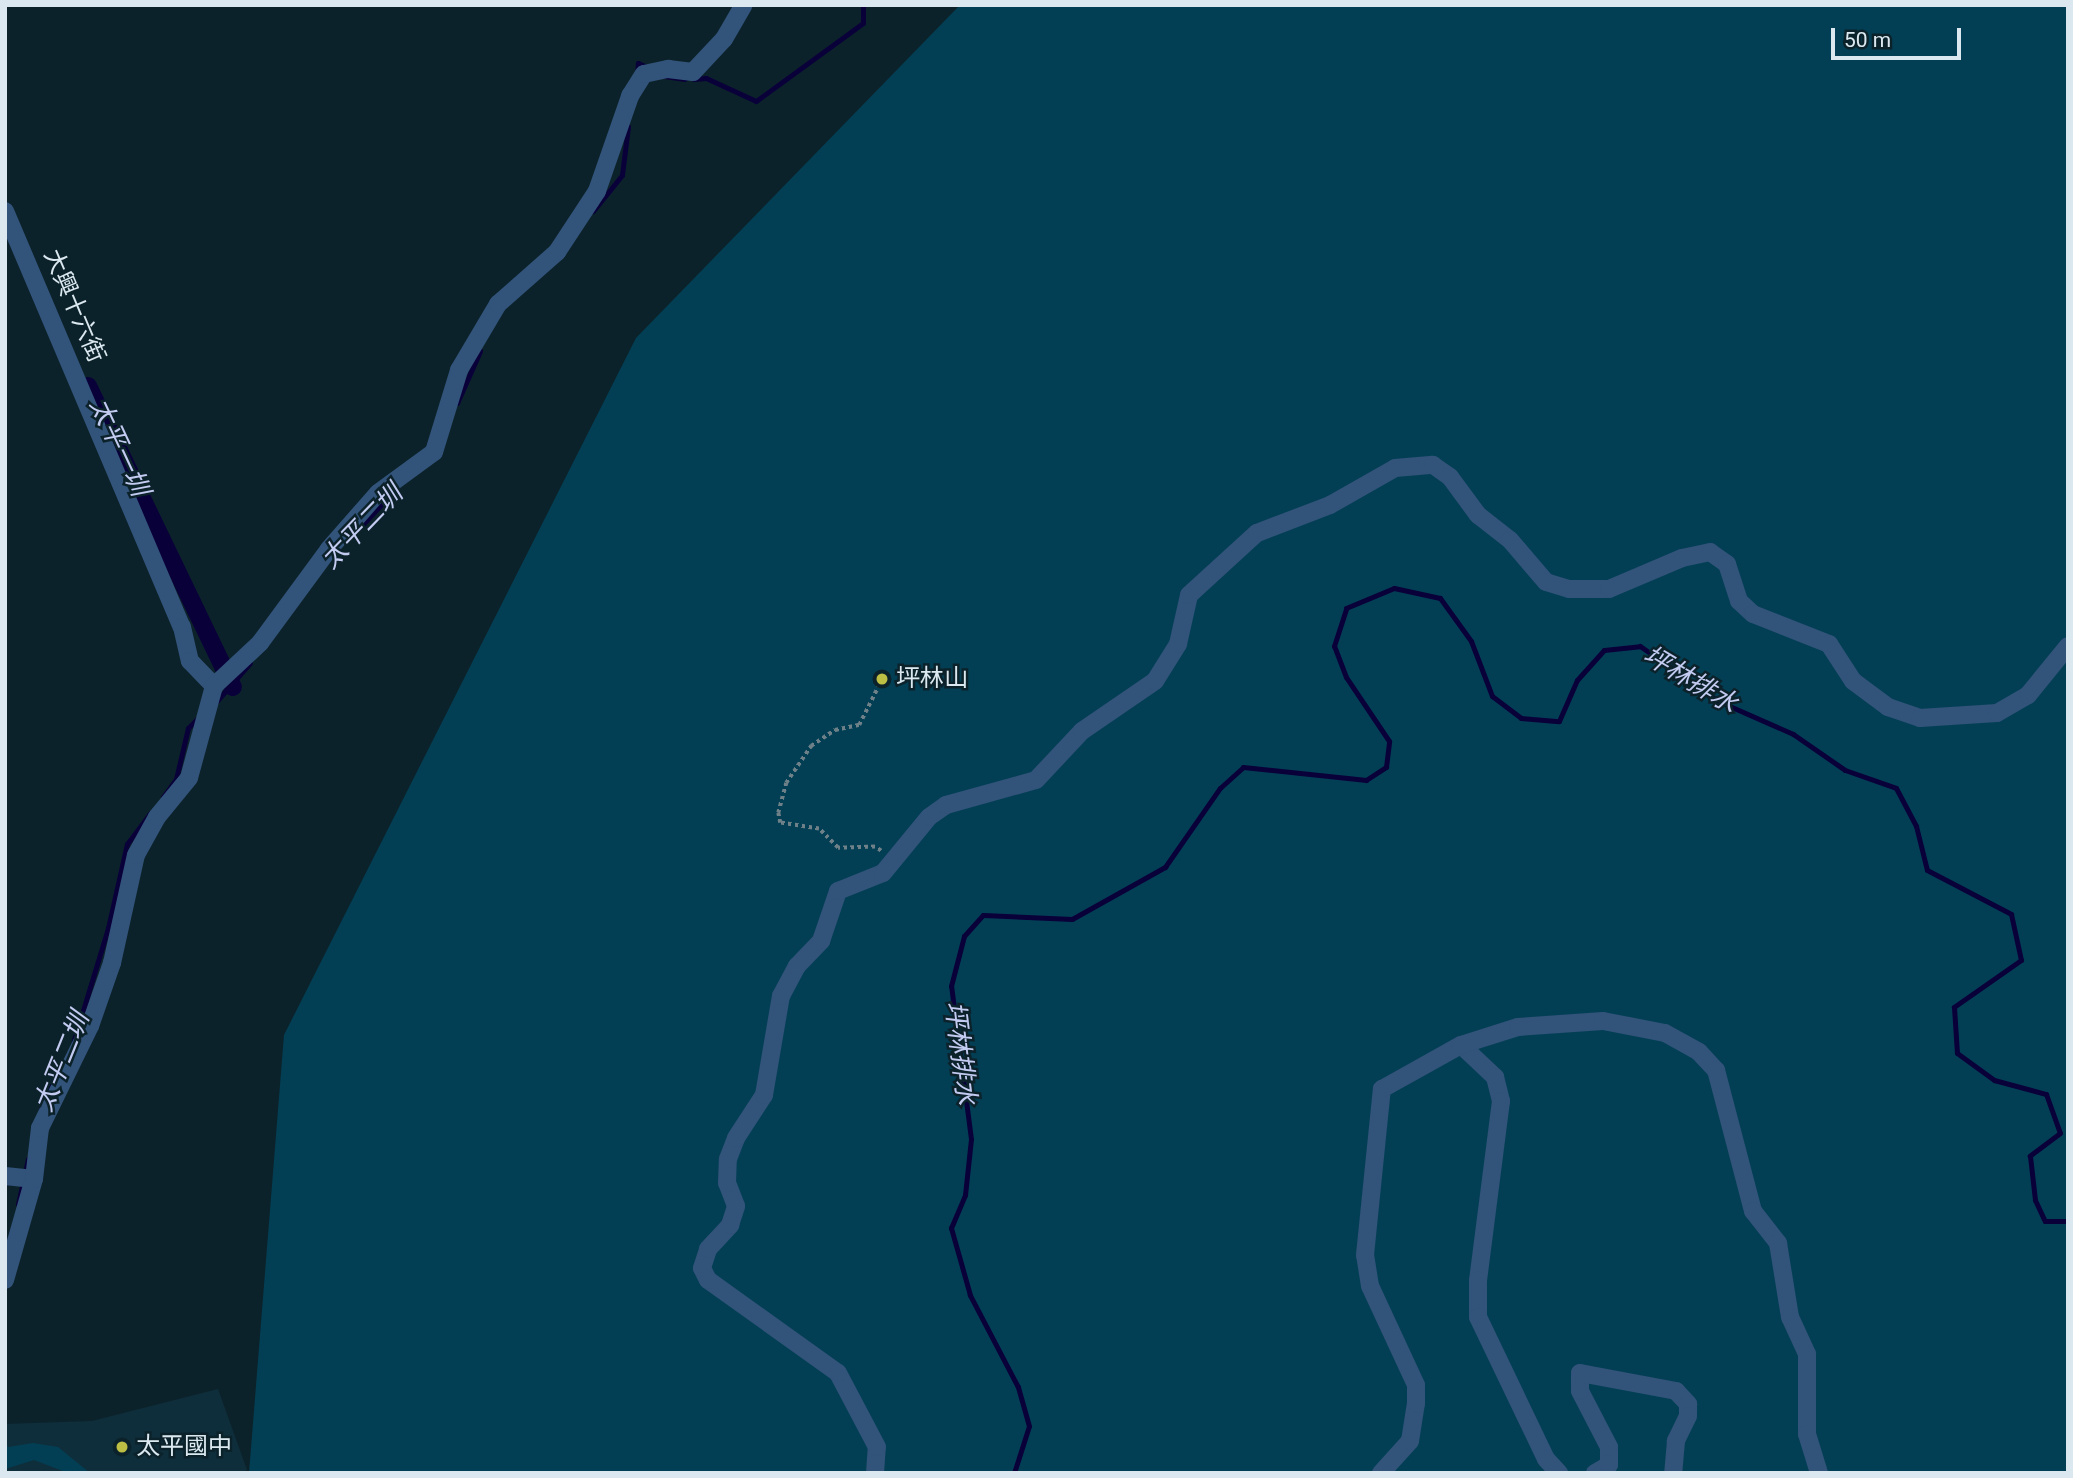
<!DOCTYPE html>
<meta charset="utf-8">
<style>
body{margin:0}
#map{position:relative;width:2073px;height:1478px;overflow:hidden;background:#0c222b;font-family:Roboto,"Noto Sans TC",sans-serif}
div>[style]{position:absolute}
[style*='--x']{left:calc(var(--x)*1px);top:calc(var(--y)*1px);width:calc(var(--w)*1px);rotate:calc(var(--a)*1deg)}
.built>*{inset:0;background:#0f2e3b}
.green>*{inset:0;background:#033f54}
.stream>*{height:5px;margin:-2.5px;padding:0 2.5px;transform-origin:2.5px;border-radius:2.5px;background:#09003a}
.canal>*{height:18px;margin:-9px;padding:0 9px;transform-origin:9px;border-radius:9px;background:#09003a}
.path>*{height:3.5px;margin-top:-1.75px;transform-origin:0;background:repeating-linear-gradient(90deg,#6e8088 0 3.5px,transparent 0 7px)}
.street>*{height:18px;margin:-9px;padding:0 9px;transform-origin:9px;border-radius:9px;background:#32537a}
.dots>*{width:19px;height:19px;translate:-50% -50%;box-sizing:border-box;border:4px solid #0c222b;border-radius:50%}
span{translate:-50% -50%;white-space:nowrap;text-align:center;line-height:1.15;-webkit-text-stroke:5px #0c222b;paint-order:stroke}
.street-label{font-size:24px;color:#dbe8ef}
.poi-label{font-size:24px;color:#dbe8ef}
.left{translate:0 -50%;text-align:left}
.water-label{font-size:26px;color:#c3cbf1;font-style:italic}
.frame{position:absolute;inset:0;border:7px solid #dbe8ef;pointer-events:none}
.scale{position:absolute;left:1831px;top:28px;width:130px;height:32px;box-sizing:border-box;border:4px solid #dbe8ef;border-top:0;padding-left:9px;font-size:21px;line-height:24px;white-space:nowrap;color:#dbe8ef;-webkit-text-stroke:5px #0c222b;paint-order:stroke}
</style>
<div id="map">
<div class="built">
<div style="clip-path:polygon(218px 1389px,247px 1470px,243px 1473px,5px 1473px,5px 1424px,92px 1421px)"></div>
</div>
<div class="green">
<div style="clip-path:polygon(960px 5px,2068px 5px,2068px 1473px,249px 1473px,284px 1035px,636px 338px)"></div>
<div style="clip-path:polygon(5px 1440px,8px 1447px,33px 1443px,58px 1447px,90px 1473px,68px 1473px,34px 1460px,5px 1469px)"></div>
</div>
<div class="stream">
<div style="--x:637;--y:76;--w:13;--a:-86"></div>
<div style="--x:638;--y:63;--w:12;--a:24"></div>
<div style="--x:664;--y:76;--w:21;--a:8"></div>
<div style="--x:694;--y:79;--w:12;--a:-5"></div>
<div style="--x:706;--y:78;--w:55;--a:24.7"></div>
<div style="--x:756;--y:101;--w:132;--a:-36.1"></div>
<div style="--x:863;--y:23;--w:18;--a:-90"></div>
<div style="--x:593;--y:211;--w:46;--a:-51.1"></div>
<div style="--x:622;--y:175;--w:49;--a:-83"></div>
<div style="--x:457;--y:403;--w:57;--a:-66.1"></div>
<div style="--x:362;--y:525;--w:47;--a:-46.7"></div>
<div style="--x:215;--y:703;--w:53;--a:-48.8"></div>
<div style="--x:163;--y:797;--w:22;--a:-54"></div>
<div style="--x:176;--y:779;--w:52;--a:-76.8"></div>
<div style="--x:188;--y:728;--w:17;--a:-45"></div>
<div style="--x:74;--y:1040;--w:117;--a:-73.1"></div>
<div style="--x:108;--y:928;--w:86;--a:-77.3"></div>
<div style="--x:127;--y:844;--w:39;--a:-53"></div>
<div style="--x:41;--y:1109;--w:32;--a:-66"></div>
<div style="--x:18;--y:1204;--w:46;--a:-77.5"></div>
<div style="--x:1014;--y:1473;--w:49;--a:-72.3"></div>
<div style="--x:1029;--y:1426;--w:41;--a:-105.8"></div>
<div style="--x:1018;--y:1387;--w:104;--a:-117.6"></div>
<div style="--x:970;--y:1295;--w:70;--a:-105.8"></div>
<div style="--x:951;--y:1228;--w:36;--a:-67"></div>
<div style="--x:965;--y:1195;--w:56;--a:-83.9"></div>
<div style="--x:971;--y:1139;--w:154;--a:-97.4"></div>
<div style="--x:951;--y:986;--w:52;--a:-75.4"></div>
<div style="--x:964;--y:936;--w:28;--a:-48"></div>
<div style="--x:983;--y:915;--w:89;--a:2.6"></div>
<div style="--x:1072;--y:919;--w:107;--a:-29.2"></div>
<div style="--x:1165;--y:867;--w:96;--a:-55.2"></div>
<div style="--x:1220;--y:788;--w:31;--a:-42"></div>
<div style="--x:1243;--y:767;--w:124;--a:6"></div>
<div style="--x:1366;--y:780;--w:24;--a:-33"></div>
<div style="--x:1386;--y:767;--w:26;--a:-83"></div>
<div style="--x:1389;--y:741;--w:77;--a:-123.9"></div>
<div style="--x:1346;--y:677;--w:33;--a:-111"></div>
<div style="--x:1334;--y:646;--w:40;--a:-72"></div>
<div style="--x:1346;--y:608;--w:52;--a:-22.6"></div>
<div style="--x:1394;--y:588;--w:47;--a:12.3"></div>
<div style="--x:1440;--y:598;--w:53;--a:54.2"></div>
<div style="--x:1471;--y:641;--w:59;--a:69.1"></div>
<div style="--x:1492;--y:696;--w:36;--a:37"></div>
<div style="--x:1521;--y:718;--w:38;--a:5"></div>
<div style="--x:1559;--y:721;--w:45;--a:-66.3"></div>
<div style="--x:1577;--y:680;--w:40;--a:-48"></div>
<div style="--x:1604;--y:650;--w:36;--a:-6"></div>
<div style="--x:1640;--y:646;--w:95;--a:35.2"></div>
<div style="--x:1718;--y:701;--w:82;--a:23.7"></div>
<div style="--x:1793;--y:734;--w:63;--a:34.7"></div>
<div style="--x:1845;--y:770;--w:54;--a:19.4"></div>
<div style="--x:1896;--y:788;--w:43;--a:62.2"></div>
<div style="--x:1916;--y:826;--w:45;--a:76"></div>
<div style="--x:1927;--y:870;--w:95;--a:27.6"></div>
<div style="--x:2011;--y:914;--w:47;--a:77.7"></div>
<div style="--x:2021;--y:960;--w:82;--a:145"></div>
<div style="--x:1954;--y:1007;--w:46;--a:86.3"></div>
<div style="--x:1957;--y:1053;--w:46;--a:36.1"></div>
<div style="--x:1994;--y:1080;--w:54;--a:15.1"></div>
<div style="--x:2046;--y:1094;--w:41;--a:70.3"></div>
<div style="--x:2060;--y:1133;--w:38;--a:143"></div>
<div style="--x:2030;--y:1156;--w:44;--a:83.5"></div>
<div style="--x:2035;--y:1200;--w:23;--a:65"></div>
<div style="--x:2045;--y:1221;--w:23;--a:0"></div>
</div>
<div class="canal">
<div style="--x:88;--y:386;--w:334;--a:64.3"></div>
</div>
<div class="path">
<div style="--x:881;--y:851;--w:7;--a:-146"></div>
<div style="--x:875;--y:847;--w:37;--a:178"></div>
<div style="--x:838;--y:848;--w:27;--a:-135"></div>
<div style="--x:819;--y:829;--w:39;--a:-171"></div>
<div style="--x:780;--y:823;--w:10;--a:-101"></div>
<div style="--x:778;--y:813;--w:31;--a:-75"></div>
<div style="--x:786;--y:783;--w:45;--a:-56"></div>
<div style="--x:811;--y:746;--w:29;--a:-34"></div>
<div style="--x:835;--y:730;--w:25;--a:-12"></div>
<div style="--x:859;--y:725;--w:51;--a:-63.4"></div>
</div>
<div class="street">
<div style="--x:5;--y:211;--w:452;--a:67"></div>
<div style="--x:182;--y:627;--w:35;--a:77"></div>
<div style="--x:190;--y:661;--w:35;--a:46"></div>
<div style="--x:214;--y:686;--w:63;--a:-43.1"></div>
<div style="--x:260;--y:643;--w:117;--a:-53.7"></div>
<div style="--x:329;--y:549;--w:74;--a:-48.8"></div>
<div style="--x:378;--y:493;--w:69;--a:-36.2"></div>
<div style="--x:434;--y:452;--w:86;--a:-73"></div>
<div style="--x:459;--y:370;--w:77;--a:-59.4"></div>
<div style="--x:498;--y:304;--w:79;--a:-41.4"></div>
<div style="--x:557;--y:252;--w:73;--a:-56.7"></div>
<div style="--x:597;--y:191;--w:101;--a:-70.8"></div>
<div style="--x:630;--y:96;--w:26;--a:-58"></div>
<div style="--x:644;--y:74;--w:25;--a:-12"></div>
<div style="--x:668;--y:69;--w:25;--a:7"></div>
<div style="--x:693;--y:72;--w:45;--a:-46.8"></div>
<div style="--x:724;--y:39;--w:39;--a:-60"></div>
<div style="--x:1461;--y:1045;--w:47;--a:43.3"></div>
<div style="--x:1495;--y:1077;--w:25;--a:76"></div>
<div style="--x:1501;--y:1101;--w:180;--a:97.3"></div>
<div style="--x:1478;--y:1280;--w:37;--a:90"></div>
<div style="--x:1478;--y:1317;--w:157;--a:64.4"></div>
<div style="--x:1546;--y:1459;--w:19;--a:47"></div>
<div style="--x:5;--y:1176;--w:29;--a:6"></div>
<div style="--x:5;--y:1280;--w:105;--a:-74"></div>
<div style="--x:34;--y:1179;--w:51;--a:-83.3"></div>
<div style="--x:40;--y:1128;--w:114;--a:-63.9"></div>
<div style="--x:90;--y:1026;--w:67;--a:-70.8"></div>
<div style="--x:112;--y:963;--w:111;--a:-77.5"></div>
<div style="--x:136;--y:855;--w:43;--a:-61.1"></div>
<div style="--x:157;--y:817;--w:50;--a:-50.6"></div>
<div style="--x:189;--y:778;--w:95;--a:-74.8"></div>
<div style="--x:875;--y:1473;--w:26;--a:-86"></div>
<div style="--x:877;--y:1447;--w:84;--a:-117.8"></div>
<div style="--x:838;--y:1373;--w:160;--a:-144.4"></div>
<div style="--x:708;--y:1280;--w:13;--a:-117"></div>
<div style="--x:702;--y:1268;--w:20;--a:-72"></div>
<div style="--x:708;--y:1249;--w:33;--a:-47"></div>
<div style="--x:730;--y:1225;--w:20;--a:-72"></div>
<div style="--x:736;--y:1206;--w:25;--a:-111"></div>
<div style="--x:727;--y:1183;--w:24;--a:-88"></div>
<div style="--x:728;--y:1159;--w:22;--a:-69"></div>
<div style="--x:736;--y:1138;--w:51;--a:-56.9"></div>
<div style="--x:764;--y:1095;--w:100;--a:-80.3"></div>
<div style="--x:781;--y:996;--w:34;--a:-62"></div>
<div style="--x:797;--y:966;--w:35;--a:-46"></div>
<div style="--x:821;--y:941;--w:53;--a:-71.2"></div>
<div style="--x:838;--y:891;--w:48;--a:-21.8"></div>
<div style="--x:883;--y:873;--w:72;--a:-50.6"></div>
<div style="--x:929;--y:817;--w:21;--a:-35"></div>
<div style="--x:946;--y:805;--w:93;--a:-15.5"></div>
<div style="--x:1036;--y:780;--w:67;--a:-46.8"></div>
<div style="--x:1082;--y:731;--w:88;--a:-34.4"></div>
<div style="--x:1155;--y:681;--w:44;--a:-58.1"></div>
<div style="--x:1178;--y:644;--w:50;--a:-77.3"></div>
<div style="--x:1189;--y:595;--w:92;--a:-42.4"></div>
<div style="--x:1257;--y:533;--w:78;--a:-21"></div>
<div style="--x:1330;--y:505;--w:75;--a:-29.6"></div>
<div style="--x:1395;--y:468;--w:38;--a:-5"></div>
<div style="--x:1433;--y:465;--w:21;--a:35"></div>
<div style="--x:1450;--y:477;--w:47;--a:53.6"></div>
<div style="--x:1478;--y:515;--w:41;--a:38"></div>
<div style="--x:1510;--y:540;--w:55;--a:49.4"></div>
<div style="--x:1546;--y:582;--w:24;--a:17"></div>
<div style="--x:1569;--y:589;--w:40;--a:0"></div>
<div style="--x:1609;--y:589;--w:79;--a:-23"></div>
<div style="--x:1682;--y:558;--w:29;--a:-12"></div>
<div style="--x:1710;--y:552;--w:21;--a:35"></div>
<div style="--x:1727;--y:564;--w:39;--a:72"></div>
<div style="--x:1739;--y:601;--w:19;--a:43"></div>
<div style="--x:1753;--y:614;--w:82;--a:21.5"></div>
<div style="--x:1829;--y:644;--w:44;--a:57"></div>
<div style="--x:1853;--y:681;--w:44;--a:36.6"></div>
<div style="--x:1888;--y:707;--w:34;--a:19"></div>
<div style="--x:1920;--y:718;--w:77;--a:-3.7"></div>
<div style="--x:1997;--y:713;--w:36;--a:-30"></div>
<div style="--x:2028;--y:695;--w:63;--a:-50.8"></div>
<div style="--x:1381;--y:1473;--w:43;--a:-47.8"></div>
<div style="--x:1410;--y:1441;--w:37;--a:-81"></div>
<div style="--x:1416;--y:1404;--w:19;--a:-90"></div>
<div style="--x:1416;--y:1385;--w:109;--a:-114.9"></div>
<div style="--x:1370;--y:1286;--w:31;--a:-99"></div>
<div style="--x:1365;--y:1255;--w:167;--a:-84.2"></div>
<div style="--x:1382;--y:1089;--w:90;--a:-29.1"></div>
<div style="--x:1461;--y:1045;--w:60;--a:-17.5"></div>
<div style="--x:1518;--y:1027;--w:85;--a:-4"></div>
<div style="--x:1603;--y:1021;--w:63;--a:11"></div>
<div style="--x:1665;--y:1033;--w:39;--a:29"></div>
<div style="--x:1699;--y:1052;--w:25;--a:47"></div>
<div style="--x:1716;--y:1070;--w:146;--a:75.3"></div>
<div style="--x:1753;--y:1211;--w:41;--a:52"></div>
<div style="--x:1778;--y:1243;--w:75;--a:80.8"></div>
<div style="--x:1790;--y:1317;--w:41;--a:65.3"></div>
<div style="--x:1807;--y:1354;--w:80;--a:90"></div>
<div style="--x:1807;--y:1434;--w:41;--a:72.9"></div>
<div style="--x:1595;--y:1473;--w:16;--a:-30"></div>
<div style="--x:1609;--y:1465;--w:18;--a:-90"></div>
<div style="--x:1609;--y:1447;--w:63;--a:-117.4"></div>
<div style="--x:1580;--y:1391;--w:18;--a:-90"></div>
<div style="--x:1580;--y:1373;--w:98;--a:10.6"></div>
<div style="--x:1676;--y:1391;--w:18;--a:47"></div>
<div style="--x:1688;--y:1404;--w:12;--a:90"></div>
<div style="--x:1688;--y:1416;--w:28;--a:116"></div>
<div style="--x:1676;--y:1441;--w:32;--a:95"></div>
</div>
<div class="dots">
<div style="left:882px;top:679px;background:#bcbf43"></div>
<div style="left:122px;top:1447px;background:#bcbf43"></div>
</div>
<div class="street-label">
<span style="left:74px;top:306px;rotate:67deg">大興十六街</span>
</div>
<div class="poi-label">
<span class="left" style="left:896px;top:679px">坪林山</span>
<span class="left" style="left:136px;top:1447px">太平國中</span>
</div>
<div class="water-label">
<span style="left:119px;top:447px;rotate:65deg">太平一圳</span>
<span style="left:362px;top:527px;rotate:-46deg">太平二圳</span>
<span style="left:1690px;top:680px;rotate:31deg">坪林排水</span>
<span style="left:960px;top:1053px;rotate:83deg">坪林排水</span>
<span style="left:62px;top:1062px;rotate:-68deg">太平二圳</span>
</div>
<div class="frame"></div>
<div class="scale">50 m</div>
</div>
